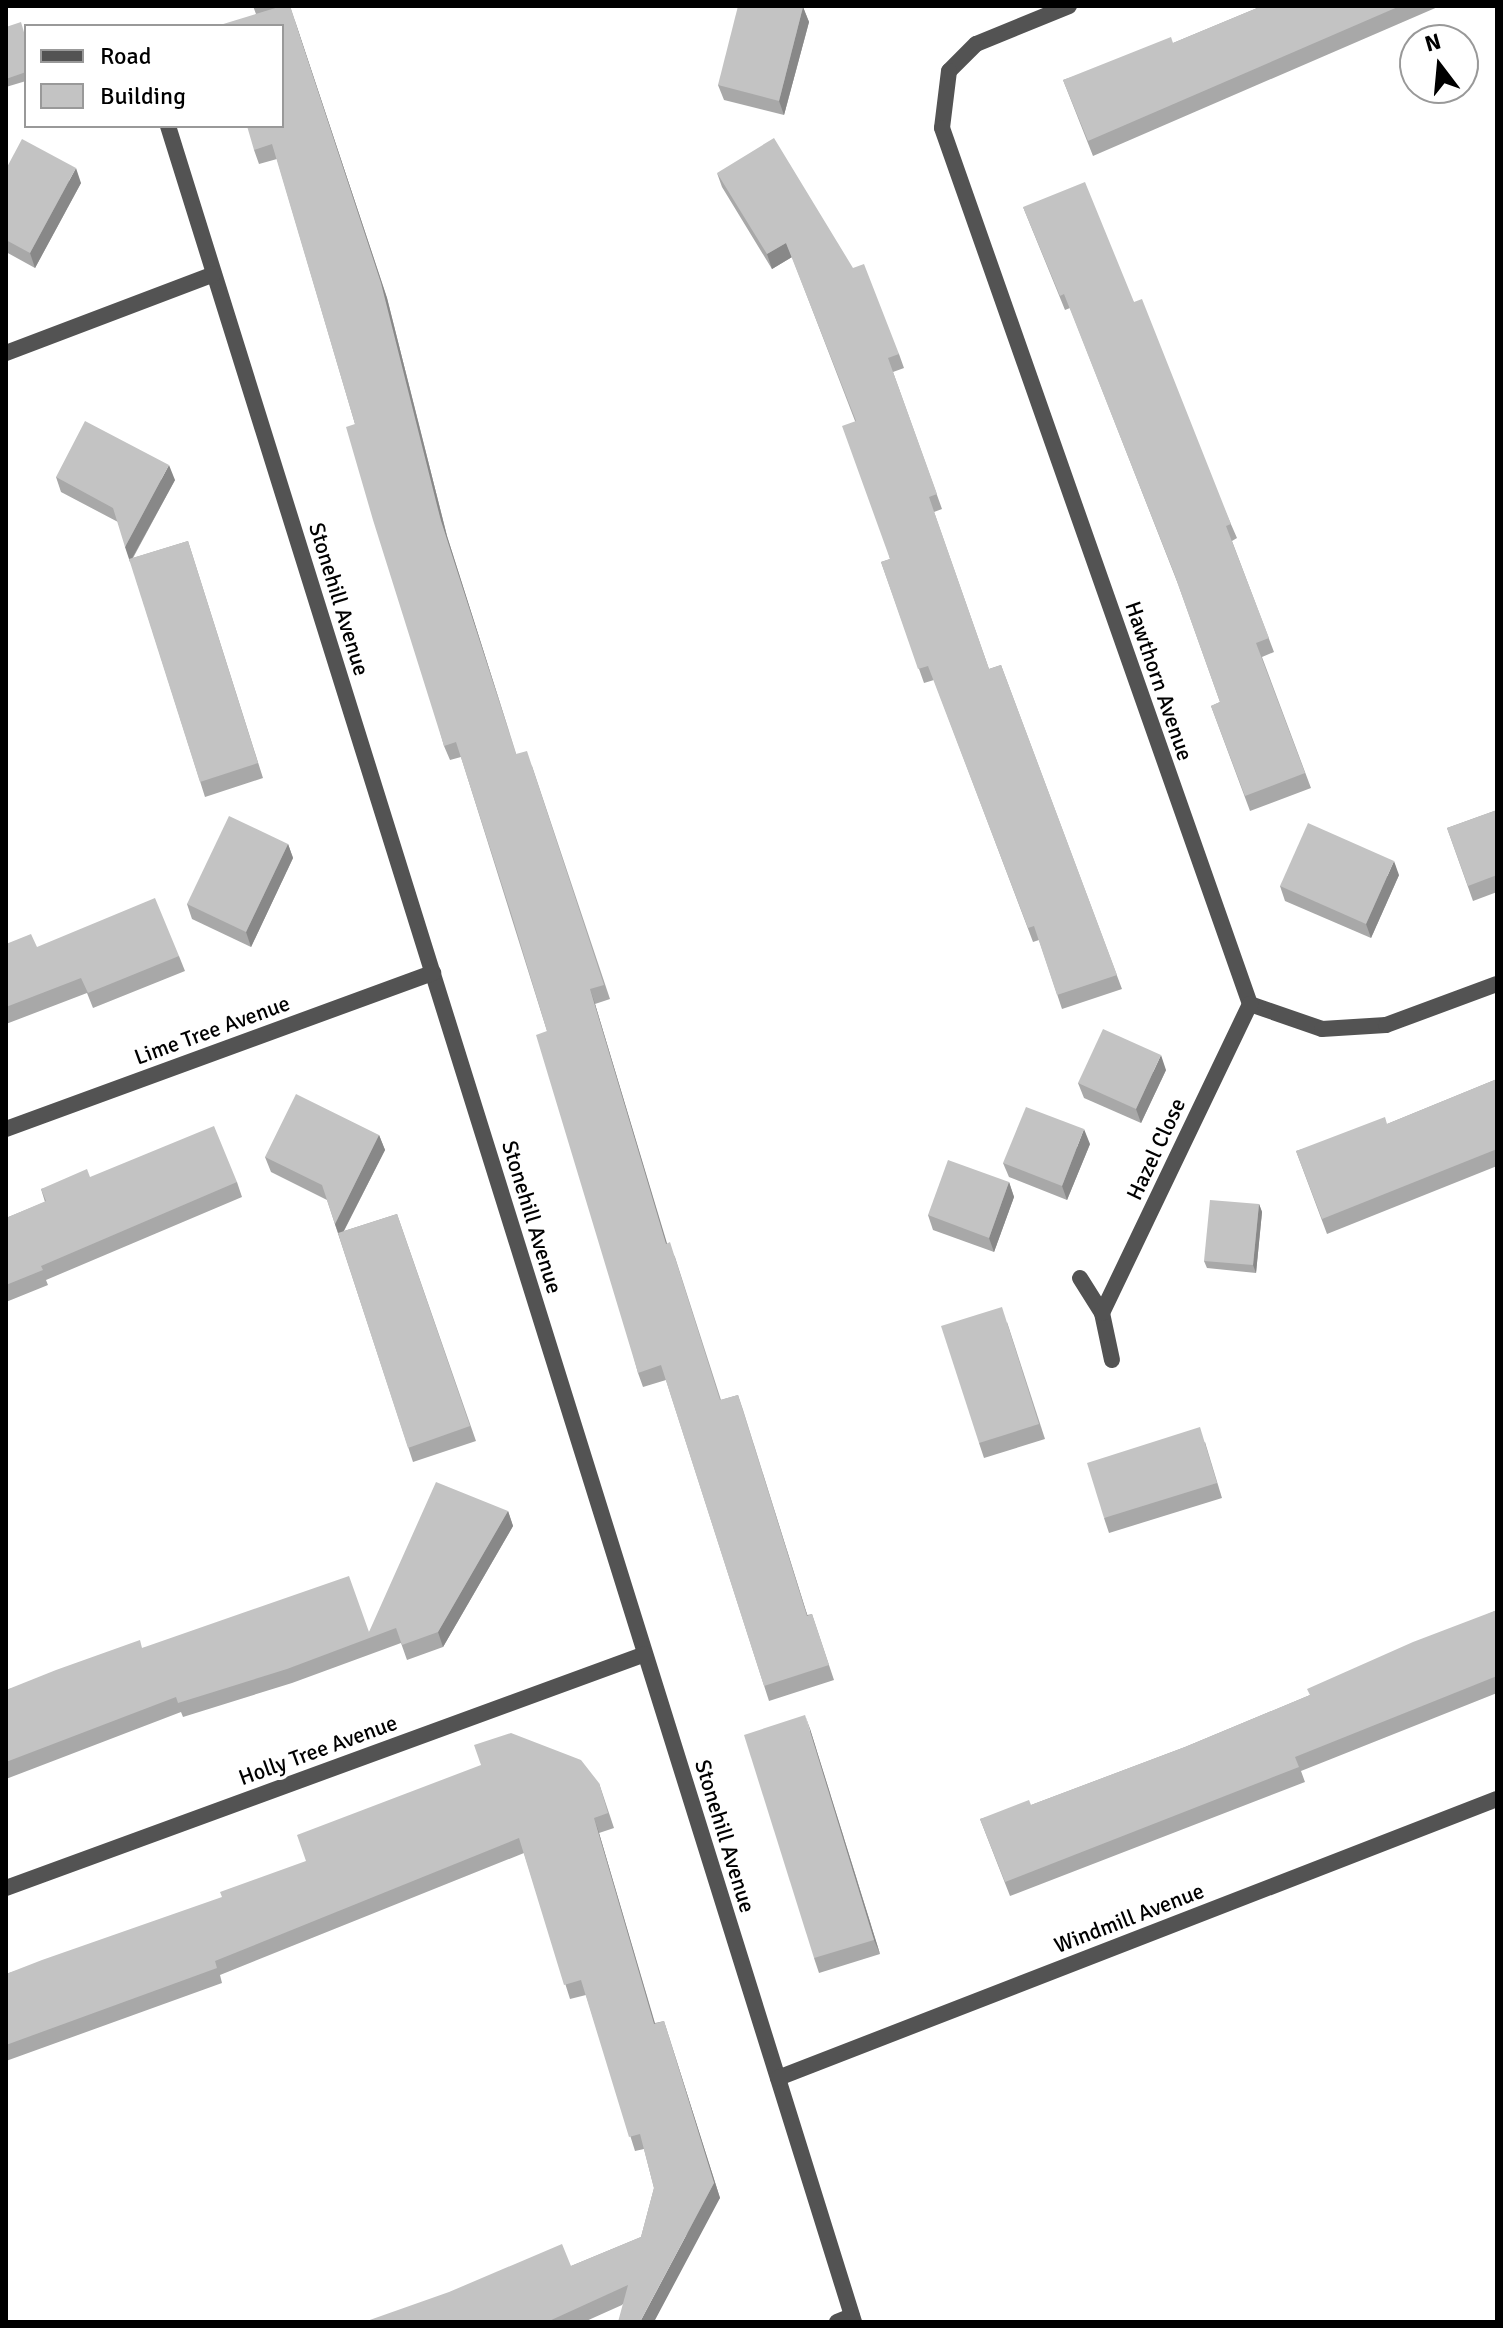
<!DOCTYPE html>
<style>
body{margin:0}
#map{position:relative;width:1503px;height:2328px;overflow:hidden;background:#fff;font-family:Signika,sans-serif}
div>[style]{position:absolute}
[style*='--x']{left:calc(var(--x)*1px);top:calc(var(--y)*1px);width:calc(var(--w)*1px);rotate:calc(var(--a)*1deg)}
.minor>*{height:16px;margin:-8px;padding:0 8px;transform-origin:8px;border-radius:8px;background:#535353}
.wall>*{inset:0;background:#a8a8a8}
.shaded-wall>*{inset:0;background:#888}
.building>*{inset:0;background:#c3c3c3}
span{translate:-50% -50%;white-space:nowrap;text-align:center;line-height:1.15;-webkit-text-stroke:7px #fff;paint-order:stroke}
.street-label{font-size:22px;color:#000}
.frame{position:absolute;inset:0;border:8px solid #000;pointer-events:none}
.legend{position:absolute;left:24px;top:24px;width:260px;height:104px;box-sizing:border-box;background:#fff;border:2px solid #999;margin:0;padding:10px 14px;list-style:none;font-size:24px;color:#000}
.legend li{display:flex;align-items:center;gap:16px;height:40px}
.legend b{width:40px;border:2px solid #999}
.north{position:absolute;left:1399px;top:24px;width:80px;height:80px;box-sizing:border-box;background:#fff;border:2px solid #999;border-radius:50%;rotate:344deg;font-size:22px;font-weight:700;line-height:32px;text-align:center;color:#000}
.north::after{content:'';display:block;margin:auto;width:28px;height:36px;background:#000;clip-path:polygon(50% 0,100% 100%,50% 72%,0 100%)}
</style>
<div id="map">
<div class="minor">
<div style="--x:1069;--y:6;--w:100;--a:157.8"></div>
<div style="--x:976;--y:44;--w:38;--a:135"></div>
<div style="--x:949;--y:71;--w:57;--a:97"></div>
<div style="--x:942;--y:128;--w:929;--a:70.63"></div>
<div style="--x:1250;--y:1004;--w:76;--a:19.1"></div>
<div style="--x:1322;--y:1029;--w:64;--a:-3.6"></div>
<div style="--x:1386;--y:1025;--w:118;--a:-20.3"></div>
<div style="--x:168;--y:126;--w:2301;--a:72.65"></div>
<div style="--x:6;--y:353;--w:222;--a:-20.8"></div>
<div style="--x:6;--y:1129;--w:455;--a:-20.1"></div>
<div style="--x:1080;--y:1278;--w:41;--a:57.8"></div>
<div style="--x:1112;--y:1360;--w:48;--a:-102"></div>
<div style="--x:1102;--y:1313;--w:343;--a:-64.4"></div>
<div style="--x:6;--y:1888;--w:680;--a:-20.11"></div>
<div style="--x:778;--y:2078;--w:771;--a:-21.21"></div>
<div style="--x:837;--y:2322;--w:16;--a:-22"></div>
</div>
<div class="wall">
<div style="clip-path:polygon(253px 6px,290px 6px,387px 298px,447px 536px,516px 754px,532px 766px,610px 999px,595px 1004px,667px 1243px,675px 1257px,721px 1400px,738px 1395px,807px 1615px,812px 1614px,834px 1680px,769px 1701px,666px 1380px,643px 1387px,638px 1373px,547px 1031px,461px 757px,450px 760px,444px 746px,355px 424px,277px 159px,259px 164px,254px 150px,256px 14px)"></div>
<div style="clip-path:polygon(1262px 6px,1440px 6px,1093px 156px,1063px 80px,1173px 43px)"></div>
<div style="clip-path:polygon(803px 7px,809px 22px,784px 115px,724px 100px,718px 85px)"></div>
<div style="clip-path:polygon(6px 27px,26px 38px,26px 81px,6px 87px)"></div>
<div style="clip-path:polygon(6px 169px,81px 183px,35px 268px,6px 252px)"></div>
<div style="clip-path:polygon(717px 173px,899px 354px,904px 368px,893px 372px,942px 509px,934px 512px,989px 669px,1001px 665px,1122px 989px,1062px 1009px,1039px 940px,1033px 942px,934px 680px,924px 683px,881px 562px,890px 559px,855px 421px,792px 257px,772px 269px,722px 187px)"></div>
<div style="clip-path:polygon(1023px 207px,1134px 302px,1237px 538px,1232px 541px,1274px 652px,1262px 657px,1311px 788px,1250px 811px,1211px 706px,1220px 702px,1178px 584px,1070px 308px,1065px 310px)"></div>
<div style="clip-path:polygon(56px 477px,175px 480px,133px 558px,188px 541px,263px 778px,205px 797px,118px 522px,61px 492px)"></div>
<div style="clip-path:polygon(1497px 810px,1497px 892px,1473px 901px,1447px 828px)"></div>
<div style="clip-path:polygon(288px 844px,293px 858px,251px 947px,192px 919px,187px 904px)"></div>
<div style="clip-path:polygon(1399px 875px,1371px 938px,1285px 901px,1280px 886px)"></div>
<div style="clip-path:polygon(6px 944px,37px 947px,179px 956px,185px 971px,93px 1008px,87px 993px,6px 1024px)"></div>
<div style="clip-path:polygon(1166px 1070px,1141px 1123px,1084px 1098px,1078px 1083px)"></div>
<div style="clip-path:polygon(1497px 1079px,1497px 1166px,1327px 1234px,1296px 1151px,1387px 1124px)"></div>
<div style="clip-path:polygon(379px 1135px,385px 1150px,344px 1231px,397px 1214px,476px 1441px,413px 1462px,327px 1200px,271px 1172px,265px 1157px)"></div>
<div style="clip-path:polygon(1090px 1144px,1067px 1200px,1009px 1177px,1003px 1163px)"></div>
<div style="clip-path:polygon(90px 1177px,237px 1182px,242px 1197px,46px 1280px,48px 1285px,6px 1302px,6px 1218px,45px 1202px,41px 1189px)"></div>
<div style="clip-path:polygon(1009px 1182px,1014px 1197px,994px 1252px,933px 1230px,928px 1215px)"></div>
<div style="clip-path:polygon(1259px 1204px,1262px 1212px,1256px 1273px,1207px 1268px,1204px 1261px)"></div>
<div style="clip-path:polygon(1007px 1322px,1045px 1439px,984px 1458px,979px 1443px)"></div>
<div style="clip-path:polygon(1205px 1442px,1222px 1498px,1109px 1533px,1104px 1518px)"></div>
<div style="clip-path:polygon(508px 1511px,513px 1526px,443px 1647px,407px 1660px,401px 1643px,292px 1683px,183px 1717px,181px 1712px,6px 1779px,6px 1690px,142px 1648px,369px 1632px)"></div>
<div style="clip-path:polygon(1497px 1610px,1497px 1693px,1301px 1771px,1305px 1782px,1010px 1896px,980px 1819px,1031px 1805px,1185px 1747px,1310px 1695px)"></div>
<div style="clip-path:polygon(810px 1729px,880px 1954px,819px 1973px,814px 1958px)"></div>
<div style="clip-path:polygon(599px 1783px,614px 1828px,599px 1833px,655px 2023px,664px 2021px,720px 2198px,622px 2305px,584px 2322px,364px 2322px,571px 2266px,641px 2237px,654px 2188px,644px 2149px,635px 2151px,586px 1995px,570px 1999px,524px 1853px,220px 1975px,222px 1983px,6px 2061px,6px 1974px)"></div>
</div>
<div class="shaded-wall">
<div style="clip-path:polygon(803px 7px,809px 22px,784px 115px,779px 101px)"></div>
<div style="clip-path:polygon(294px 18px,387px 298px,447px 536px,521px 769px,441px 521px)"></div>
<div style="clip-path:polygon(76px 168px,81px 183px,35px 268px,30px 253px)"></div>
<div style="clip-path:polygon(786px 243px,792px 257px,772px 269px,767px 254px)"></div>
<div style="clip-path:polygon(169px 465px,175px 480px,130px 562px,125px 547px)"></div>
<div style="clip-path:polygon(288px 844px,293px 858px,251px 947px,246px 932px)"></div>
<div style="clip-path:polygon(1394px 861px,1399px 875px,1371px 938px,1366px 924px)"></div>
<div style="clip-path:polygon(590px 989px,595px 1004px,671px 1258px,666px 1244px)"></div>
<div style="clip-path:polygon(1161px 1055px,1166px 1070px,1141px 1123px,1136px 1109px)"></div>
<div style="clip-path:polygon(1084px 1129px,1090px 1144px,1067px 1200px,1062px 1186px)"></div>
<div style="clip-path:polygon(379px 1135px,385px 1150px,340px 1238px,335px 1224px)"></div>
<div style="clip-path:polygon(1009px 1182px,1014px 1197px,994px 1252px,989px 1238px)"></div>
<div style="clip-path:polygon(1259px 1204px,1262px 1212px,1256px 1273px,1253px 1265px)"></div>
<div style="clip-path:polygon(738px 1395px,743px 1410px,812px 1630px,807px 1616px)"></div>
<div style="clip-path:polygon(508px 1511px,513px 1526px,443px 1647px,438px 1632px)"></div>
<div style="clip-path:polygon(805px 1715px,810px 1729px,880px 1954px,874px 1940px)"></div>
<div style="clip-path:polygon(594px 1818px,599px 1833px,659px 2038px,654px 2024px)"></div>
<div style="clip-path:polygon(664px 2021px,720px 2198px,654px 2322px,640px 2322px,714px 2183px)"></div>
</div>
<div class="building">
<div style="clip-path:polygon(282px 6px,290px 6px,381px 283px,441px 521px,516px 754px,527px 751px,604px 985px,590px 989px,666px 1244px,670px 1242px,720px 1400px,738px 1395px,807px 1616px,812px 1614px,829px 1665px,764px 1686px,661px 1365px,638px 1373px,536px 1035px,547px 1031px,511px 913px,456px 742px,444px 746px,373px 520px,346px 427px,355px 424px,272px 144px,254px 150px,247px 126px,282px 126px,282px 26px,220px 25px)"></div>
<div style="clip-path:polygon(738px 6px,803px 7px,779px 101px,718px 85px)"></div>
<div style="clip-path:polygon(1262px 6px,1400px 6px,1088px 141px,1063px 80px,1171px 37px,1173px 43px)"></div>
<div style="clip-path:polygon(21px 22px,26px 39px,26px 72px,6px 79px,6px 27px)"></div>
<div style="clip-path:polygon(774px 138px,853px 268px,864px 264px,899px 354px,888px 358px,937px 494px,929px 497px,989px 669px,1001px 665px,1117px 975px,1057px 995px,1034px 926px,1028px 928px,928px 666px,918px 669px,881px 562px,890px 559px,842px 426px,856px 421px,786px 243px,767px 254px,717px 173px)"></div>
<div style="clip-path:polygon(22px 139px,76px 168px,30px 253px,6px 240px,6px 169px)"></div>
<div style="clip-path:polygon(1085px 182px,1134px 302px,1142px 299px,1231px 524px,1226px 526px,1269px 638px,1256px 643px,1305px 773px,1245px 796px,1211px 706px,1220px 702px,1174px 573px,1064px 294px,1060px 296px,1023px 207px)"></div>
<div style="clip-path:polygon(85px 421px,169px 465px,125px 547px,113px 508px,56px 477px)"></div>
<div style="clip-path:polygon(188px 541px,258px 763px,200px 782px,129px 559px)"></div>
<div style="clip-path:polygon(1497px 810px,1497px 875px,1468px 886px,1447px 828px)"></div>
<div style="clip-path:polygon(229px 816px,288px 844px,246px 932px,187px 904px)"></div>
<div style="clip-path:polygon(1308px 823px,1394px 861px,1366px 924px,1280px 886px)"></div>
<div style="clip-path:polygon(155px 898px,179px 956px,88px 993px,81px 978px,6px 1007px,6px 944px,31px 934px,37px 947px)"></div>
<div style="clip-path:polygon(1103px 1029px,1161px 1055px,1136px 1109px,1078px 1083px)"></div>
<div style="clip-path:polygon(1497px 1079px,1497px 1149px,1322px 1219px,1296px 1151px,1385px 1117px,1387px 1124px)"></div>
<div style="clip-path:polygon(296px 1094px,379px 1135px,335px 1224px,322px 1185px,265px 1157px)"></div>
<div style="clip-path:polygon(1026px 1107px,1084px 1129px,1062px 1186px,1003px 1163px)"></div>
<div style="clip-path:polygon(214px 1126px,237px 1182px,41px 1266px,43px 1270px,6px 1285px,6px 1218px,46px 1201px,41px 1189px,87px 1169px,90px 1177px)"></div>
<div style="clip-path:polygon(948px 1160px,1009px 1182px,989px 1238px,928px 1215px)"></div>
<div style="clip-path:polygon(1210px 1200px,1259px 1204px,1253px 1265px,1204px 1261px)"></div>
<div style="clip-path:polygon(397px 1214px,470px 1426px,408px 1448px,338px 1233px)"></div>
<div style="clip-path:polygon(1002px 1307px,1039px 1424px,979px 1443px,941px 1326px)"></div>
<div style="clip-path:polygon(1200px 1427px,1217px 1483px,1104px 1518px,1087px 1463px)"></div>
<div style="clip-path:polygon(436px 1482px,508px 1511px,438px 1632px,402px 1645px,396px 1628px,287px 1669px,178px 1703px,176px 1697px,6px 1762px,6px 1690px,56px 1670px,140px 1640px,142px 1648px,349px 1576px,369px 1632px)"></div>
<div style="clip-path:polygon(1497px 1610px,1497px 1676px,1295px 1757px,1299px 1767px,1005px 1882px,980px 1819px,1029px 1800px,1031px 1805px,1185px 1747px,1310px 1695px,1307px 1689px,1413px 1642px)"></div>
<div style="clip-path:polygon(805px 1715px,874px 1940px,814px 1958px,744px 1735px)"></div>
<div style="clip-path:polygon(511px 1733px,581px 1760px,599px 1783px,608px 1813px,594px 1818px,654px 2024px,664px 2021px,714px 2183px,640px 2322px,618px 2322px,628px 2285px,547px 2322px,364px 2322px,449px 2292px,562px 2244px,571px 2266px,641px 2237px,654px 2188px,640px 2134px,629px 2137px,581px 1980px,564px 1985px,519px 1838px,215px 1961px,217px 1968px,6px 2045px,6px 1974px,42px 1960px,222px 1897px,220px 1892px,306px 1861px,297px 1835px,481px 1765px,474px 1745px)"></div>
</div>
<div class="street-label">
<span style="left:339px;top:599px;rotate:73deg">Stonehill Avenue</span>
<span style="left:1159px;top:681px;rotate:71deg">Hawthorn Avenue</span>
<span style="left:212px;top:1030px;rotate:-20deg">Lime Tree Avenue</span>
<span style="left:1156px;top:1149px;rotate:-65deg">Hazel Close</span>
<span style="left:532px;top:1217px;rotate:73deg">Stonehill Avenue</span>
<span style="left:318px;top:1750px;rotate:-20deg">Holly Tree Avenue</span>
<span style="left:725px;top:1836px;rotate:73deg">Stonehill Avenue</span>
<span style="left:1129px;top:1918px;rotate:-21deg">Windmill Avenue</span>
</div>
<div class="frame"></div>
<ul class="legend">
<li><b style="height:10px;background:#535353"></b>Road</li>
<li><b style="height:22px;background:#c3c3c3"></b>Building</li>
</ul>
<div class="north">N</div>
</div>
